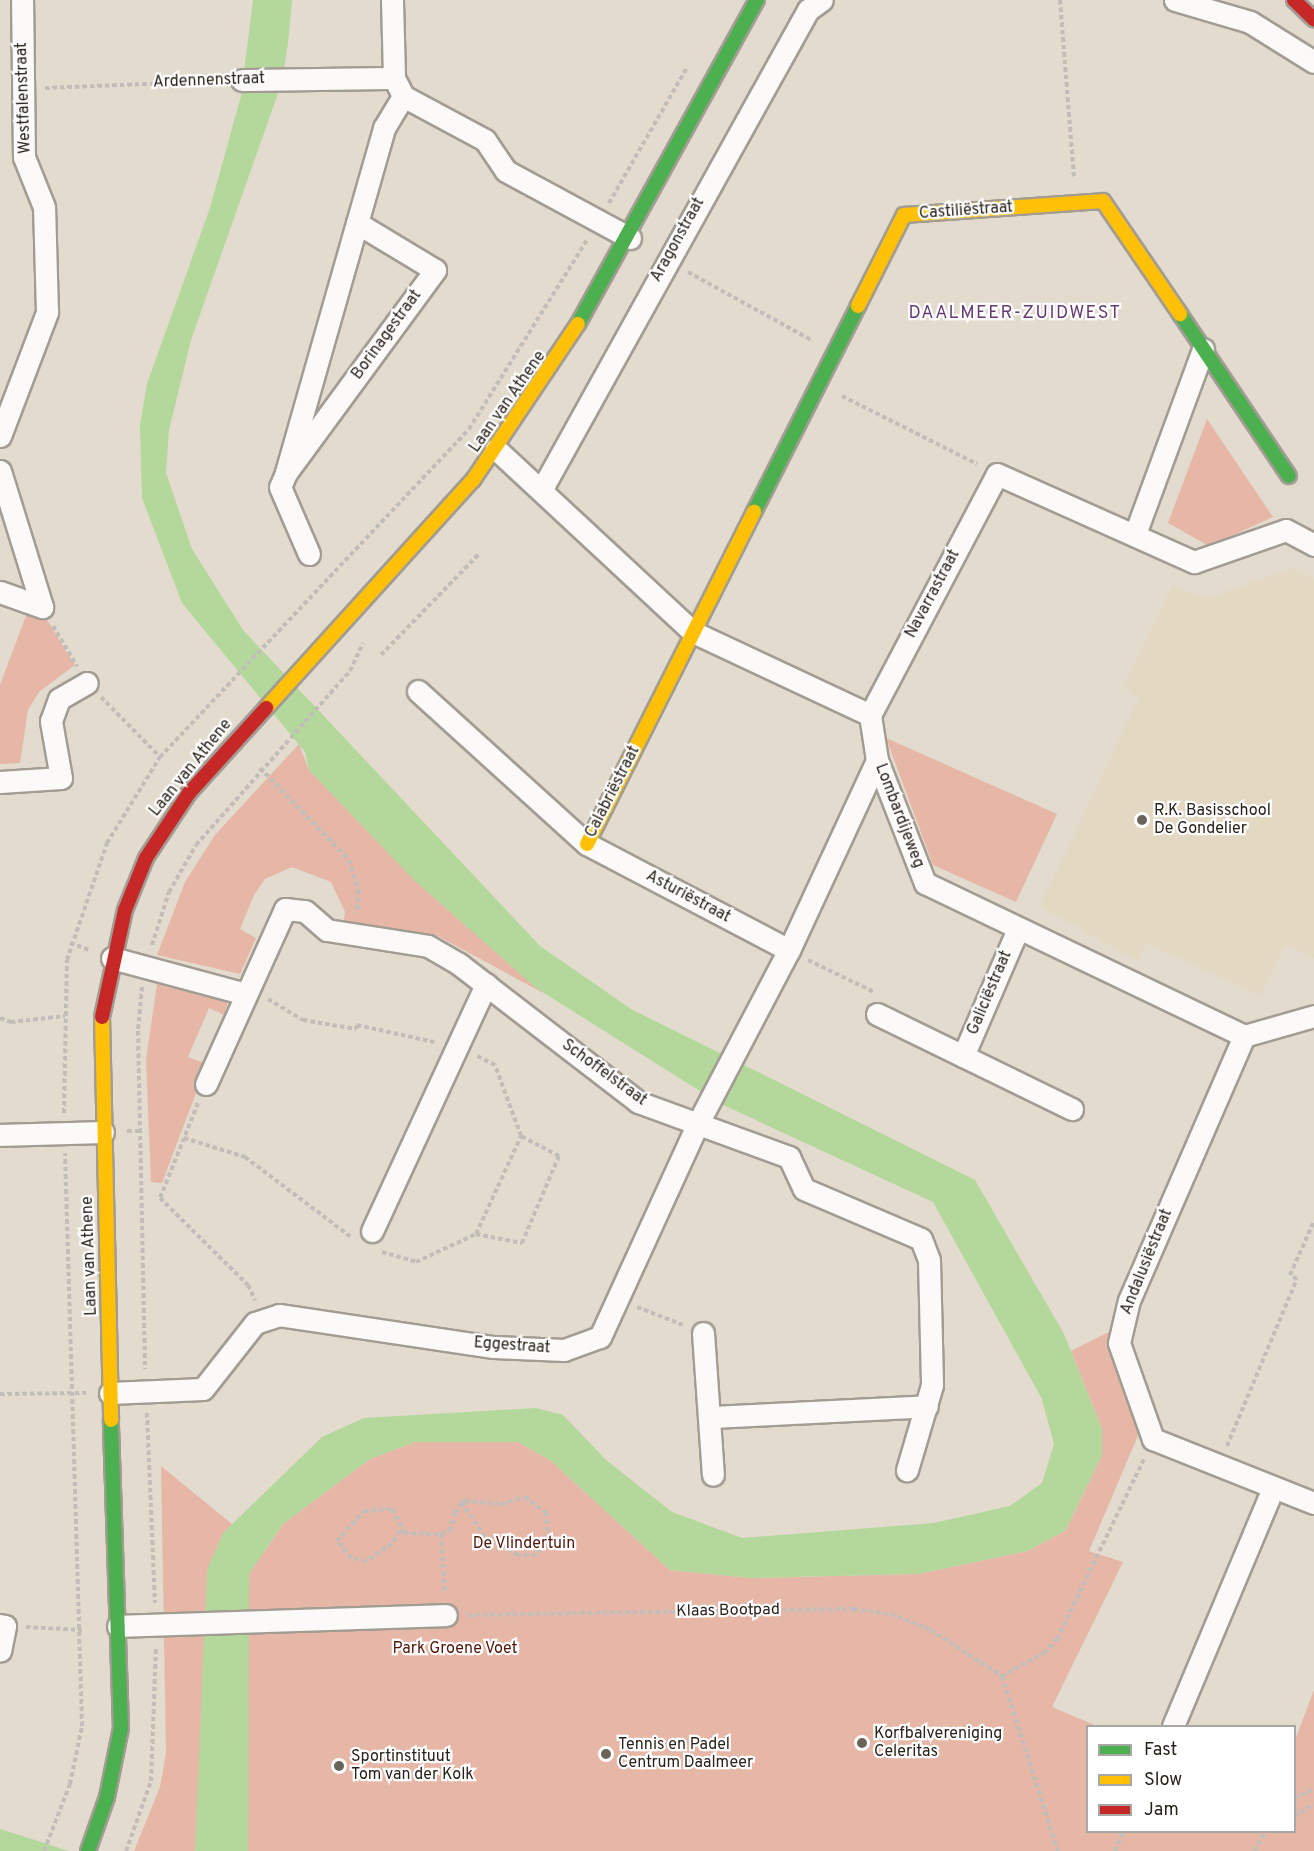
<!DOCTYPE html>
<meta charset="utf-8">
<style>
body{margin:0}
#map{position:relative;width:1314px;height:1851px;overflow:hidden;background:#e2dbce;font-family:Overpass,sans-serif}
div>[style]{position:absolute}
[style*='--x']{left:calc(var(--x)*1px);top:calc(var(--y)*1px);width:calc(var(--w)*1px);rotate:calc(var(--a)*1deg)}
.built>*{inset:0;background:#e3d8c1}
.green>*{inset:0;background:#e6b7a7}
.water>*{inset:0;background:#b4d79b}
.path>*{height:4px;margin-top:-2px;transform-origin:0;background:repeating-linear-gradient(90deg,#c1beba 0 4.5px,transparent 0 7.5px)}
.roads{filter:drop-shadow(2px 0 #a29c93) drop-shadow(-2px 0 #a29c93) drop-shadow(0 2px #a29c93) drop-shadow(0 -2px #a29c93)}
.street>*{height:21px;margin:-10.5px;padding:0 10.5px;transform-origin:10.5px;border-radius:10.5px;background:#fbfaf8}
.fast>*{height:14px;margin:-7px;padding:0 7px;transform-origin:7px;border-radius:7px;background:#4caf50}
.slow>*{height:14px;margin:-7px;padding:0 7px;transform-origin:7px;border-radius:7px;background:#ffc107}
.jam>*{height:14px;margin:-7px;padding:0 7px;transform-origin:7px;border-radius:7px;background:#c62828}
.dots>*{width:16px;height:16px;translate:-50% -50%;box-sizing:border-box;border:3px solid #fff;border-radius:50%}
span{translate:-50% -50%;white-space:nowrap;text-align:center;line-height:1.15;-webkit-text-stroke:4.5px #fff;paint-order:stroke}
.street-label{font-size:16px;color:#28231a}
.poi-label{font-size:16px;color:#28231a}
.left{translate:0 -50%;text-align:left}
.park-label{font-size:16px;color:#501508}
.neighbourhood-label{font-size:18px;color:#653b72;letter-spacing:1.5px}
.legend{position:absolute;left:1086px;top:1725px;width:210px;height:108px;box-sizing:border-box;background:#fff;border:2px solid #a9a7a3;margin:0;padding:8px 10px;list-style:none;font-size:18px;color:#28231a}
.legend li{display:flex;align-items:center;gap:12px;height:30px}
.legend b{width:30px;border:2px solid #a9a7a3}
</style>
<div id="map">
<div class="built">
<div style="clip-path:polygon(1293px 568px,1314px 579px,1314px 958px,1286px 945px,1260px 995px,1146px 943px,1137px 961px,1040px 906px,1139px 698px,1123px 688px,1172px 586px,1206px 599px)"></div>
</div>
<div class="green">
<div style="clip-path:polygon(1207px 419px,1273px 517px,1209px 546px,1168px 523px)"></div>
<div style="clip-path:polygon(27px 613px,44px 615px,75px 665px,39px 692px,28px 710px,20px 763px,0 764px,0 685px)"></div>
<div style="clip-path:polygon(886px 738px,1057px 814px,1016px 902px,933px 865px)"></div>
<div style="clip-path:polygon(299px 744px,309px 770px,543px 993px,436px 935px,343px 924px,345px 912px,331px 882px,292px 867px,265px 879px,254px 895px,240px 929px,256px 938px,240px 974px,157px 955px,185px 882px,215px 835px)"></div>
<div style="clip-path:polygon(157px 984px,228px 1002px,224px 1015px,209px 1008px,188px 1057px,207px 1064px,162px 1183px,151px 1182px,146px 1060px)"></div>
<div style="clip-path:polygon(1109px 1332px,1145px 1419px,1089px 1551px,1123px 1562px,1052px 1707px,1097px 1726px,1088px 1726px,1088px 1832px,1294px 1832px,1295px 1740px,1314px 1690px,1314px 1851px,134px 1851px,160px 1787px,166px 1753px,161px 1466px,265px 1551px,283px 1524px,370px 1459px,415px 1442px,518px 1442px,550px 1460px,670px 1570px,751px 1578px,918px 1574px,1027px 1551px,1065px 1531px,1102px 1455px,1102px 1429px,1071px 1351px)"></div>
</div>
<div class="water">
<div style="clip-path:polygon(253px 0,292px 0,288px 43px,282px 82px,191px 340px,169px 430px,166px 473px,192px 549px,243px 630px,540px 946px,631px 1009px,975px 1180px,1064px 1334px,1102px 1429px,1102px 1455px,1065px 1531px,1027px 1551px,918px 1574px,751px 1578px,670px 1570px,550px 1460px,518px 1442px,415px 1442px,370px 1459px,283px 1524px,249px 1574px,248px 1851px,195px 1851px,207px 1570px,223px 1533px,322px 1437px,364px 1418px,536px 1408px,563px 1415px,606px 1460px,672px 1512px,742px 1538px,934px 1523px,1010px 1506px,1042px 1483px,1054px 1444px,1042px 1399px,933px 1202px,719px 1103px,536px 988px,414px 880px,309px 770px,305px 752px,182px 603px,142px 498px,140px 425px,147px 384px,210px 208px,241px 96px)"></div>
<div style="clip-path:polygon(0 1829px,35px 1840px,68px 1851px,0 1851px)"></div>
</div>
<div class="path">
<div style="--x:1060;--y:0;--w:179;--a:85.5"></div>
<div style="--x:45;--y:88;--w:175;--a:-2.3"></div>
<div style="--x:609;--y:203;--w:155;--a:-60.1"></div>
<div style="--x:688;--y:272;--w:143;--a:28.9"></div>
<div style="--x:842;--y:396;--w:151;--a:26.7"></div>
<div style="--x:53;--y:626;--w:47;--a:59"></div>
<div style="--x:381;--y:655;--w:141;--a:-45.9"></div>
<div style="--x:101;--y:697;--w:84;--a:45.5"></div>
<div style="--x:260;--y:768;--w:128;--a:45.9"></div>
<div style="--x:349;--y:860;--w:31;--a:73"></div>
<div style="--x:358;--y:890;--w:23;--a:92"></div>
<div style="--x:70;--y:943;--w:20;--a:20"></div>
<div style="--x:152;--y:945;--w:56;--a:-72.2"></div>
<div style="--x:169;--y:892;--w:54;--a:-60.1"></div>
<div style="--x:196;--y:845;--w:232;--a:-48.5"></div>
<div style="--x:350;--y:671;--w:31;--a:-65"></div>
<div style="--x:808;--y:960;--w:73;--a:25.9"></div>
<div style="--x:142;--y:987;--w:44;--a:95.2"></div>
<div style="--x:138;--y:1031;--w:338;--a:88.8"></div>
<div style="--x:268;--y:999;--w:41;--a:31"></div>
<div style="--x:303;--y:1020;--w:54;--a:9.6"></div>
<div style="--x:356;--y:1029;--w:4;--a:-76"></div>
<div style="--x:357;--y:1025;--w:79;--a:12.4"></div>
<div style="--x:0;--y:1018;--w:12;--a:20"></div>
<div style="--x:11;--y:1022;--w:54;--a:-6.3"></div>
<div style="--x:198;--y:1103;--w:102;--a:111.8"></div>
<div style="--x:160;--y:1198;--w:124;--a:44.7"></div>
<div style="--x:248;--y:1285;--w:17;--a:65"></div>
<div style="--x:64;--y:1113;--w:153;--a:-88.9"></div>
<div style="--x:67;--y:960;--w:124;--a:-71.1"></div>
<div style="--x:107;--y:843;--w:101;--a:-58.4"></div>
<div style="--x:160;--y:757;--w:451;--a:-46.7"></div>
<div style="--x:469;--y:429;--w:223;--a:-58"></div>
<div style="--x:127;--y:1131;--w:14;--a:0"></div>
<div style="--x:184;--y:1138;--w:64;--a:17.3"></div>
<div style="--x:245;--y:1157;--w:133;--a:37"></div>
<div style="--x:476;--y:1234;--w:47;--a:11.1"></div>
<div style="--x:522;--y:1243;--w:95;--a:-67"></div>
<div style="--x:559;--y:1156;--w:43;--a:-152.2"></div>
<div style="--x:382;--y:1252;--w:35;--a:16"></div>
<div style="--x:416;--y:1262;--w:66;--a:-25"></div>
<div style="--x:476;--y:1234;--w:108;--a:-65.3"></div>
<div style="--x:521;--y:1136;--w:76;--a:-110.1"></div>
<div style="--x:495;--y:1065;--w:22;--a:-153"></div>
<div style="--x:637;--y:1307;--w:49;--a:21.4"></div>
<div style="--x:0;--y:1394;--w:86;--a:-0.7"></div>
<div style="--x:147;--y:1413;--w:190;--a:87.6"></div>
<div style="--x:1227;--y:1446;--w:181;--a:-67.3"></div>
<div style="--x:1297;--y:1279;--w:8;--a:-150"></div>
<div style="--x:1290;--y:1275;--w:59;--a:-66"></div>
<div style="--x:400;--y:1531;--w:15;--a:122"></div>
<div style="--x:392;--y:1544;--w:31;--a:147"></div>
<div style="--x:366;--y:1561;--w:15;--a:-169"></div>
<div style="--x:351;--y:1558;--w:22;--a:-129"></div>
<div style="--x:337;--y:1541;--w:40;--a:-48"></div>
<div style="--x:364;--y:1511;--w:29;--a:-4"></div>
<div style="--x:393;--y:1509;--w:26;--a:65"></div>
<div style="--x:404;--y:1533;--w:37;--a:2"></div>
<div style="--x:441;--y:1534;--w:60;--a:86.2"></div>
<div style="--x:441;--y:1534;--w:9;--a:-18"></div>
<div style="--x:450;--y:1531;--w:19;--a:-74"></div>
<div style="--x:455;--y:1513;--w:12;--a:-55"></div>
<div style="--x:462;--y:1503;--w:4;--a:-34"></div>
<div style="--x:465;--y:1501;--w:36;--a:5"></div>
<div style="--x:501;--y:1504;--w:25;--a:-16"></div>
<div style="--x:525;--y:1497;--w:26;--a:36"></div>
<div style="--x:546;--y:1512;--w:24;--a:85"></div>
<div style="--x:548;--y:1536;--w:22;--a:122"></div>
<div style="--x:536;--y:1555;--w:18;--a:180"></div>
<div style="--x:518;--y:1555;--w:38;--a:-151"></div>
<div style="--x:485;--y:1537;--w:41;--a:-124.1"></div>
<div style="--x:468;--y:1615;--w:386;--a:-0.9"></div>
<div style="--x:854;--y:1609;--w:37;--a:8"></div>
<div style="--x:891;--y:1614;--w:43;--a:21.8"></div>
<div style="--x:931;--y:1630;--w:85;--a:32.9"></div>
<div style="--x:1002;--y:1676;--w:184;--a:72.3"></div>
<div style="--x:26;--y:1627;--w:56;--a:3.1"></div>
<div style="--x:1002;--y:1676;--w:48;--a:-28.7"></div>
<div style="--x:1044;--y:1653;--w:19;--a:-47"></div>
<div style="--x:1057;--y:1639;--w:200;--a:-64.2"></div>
<div style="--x:1294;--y:1798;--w:22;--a:-24"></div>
<div style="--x:1294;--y:1816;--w:23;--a:-31"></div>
<div style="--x:44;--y:1851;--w:72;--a:-68.8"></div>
<div style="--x:70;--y:1784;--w:59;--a:-78.3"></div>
<div style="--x:82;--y:1726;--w:573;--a:-91.7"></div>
<div style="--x:126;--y:1851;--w:74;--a:-70.3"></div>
<div style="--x:151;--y:1781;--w:134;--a:-87.9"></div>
<div style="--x:1115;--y:1851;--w:21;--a:-67"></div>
<div style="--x:1254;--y:1851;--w:22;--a:-58"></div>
</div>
<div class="roads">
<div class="street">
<div style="--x:392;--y:0;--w:78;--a:88.5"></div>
<div style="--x:394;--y:78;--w:20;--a:63"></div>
<div style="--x:403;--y:96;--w:93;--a:28.2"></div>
<div style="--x:485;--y:140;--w:37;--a:56"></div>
<div style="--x:506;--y:171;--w:141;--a:28.4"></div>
<div style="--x:1175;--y:0;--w:78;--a:16.3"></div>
<div style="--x:1250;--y:22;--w:75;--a:32"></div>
<div style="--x:242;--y:80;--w:152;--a:-0.8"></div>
<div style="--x:357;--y:223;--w:260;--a:105.9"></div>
<div style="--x:286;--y:473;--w:252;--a:-53.7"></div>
<div style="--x:435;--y:270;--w:91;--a:-148.9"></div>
<div style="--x:357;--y:223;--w:99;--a:-74.1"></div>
<div style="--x:384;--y:128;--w:37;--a:-59"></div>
<div style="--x:0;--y:436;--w:133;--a:-69.2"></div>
<div style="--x:47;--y:312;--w:105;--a:-91.6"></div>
<div style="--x:44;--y:207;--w:54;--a:-111.8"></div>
<div style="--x:24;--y:157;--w:157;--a:-90.7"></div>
<div style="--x:496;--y:449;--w:269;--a:42.9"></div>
<div style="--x:693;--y:632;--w:195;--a:25.1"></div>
<div style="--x:870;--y:715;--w:46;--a:81.2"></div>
<div style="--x:877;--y:760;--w:132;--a:68.7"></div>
<div style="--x:925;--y:883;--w:354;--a:25.6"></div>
<div style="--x:1244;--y:1036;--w:73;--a:-15.9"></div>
<div style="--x:0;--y:471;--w:142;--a:72.8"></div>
<div style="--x:286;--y:473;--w:15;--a:113"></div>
<div style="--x:280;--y:487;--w:73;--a:66.6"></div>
<div style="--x:543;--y:487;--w:546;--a:-60.95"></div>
<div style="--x:808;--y:10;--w:17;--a:-36"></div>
<div style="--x:1135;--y:534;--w:197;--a:-69.8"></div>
<div style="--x:0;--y:592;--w:45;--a:19.7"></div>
<div style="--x:418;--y:691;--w:228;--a:42.2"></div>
<div style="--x:587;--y:844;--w:228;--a:27.7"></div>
<div style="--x:870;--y:715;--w:272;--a:-62.2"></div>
<div style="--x:997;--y:474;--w:216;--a:24.1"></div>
<div style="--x:1194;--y:562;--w:97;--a:-19.2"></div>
<div style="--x:1286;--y:530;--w:32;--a:28"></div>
<div style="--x:0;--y:782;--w:61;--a:-3.8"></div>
<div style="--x:61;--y:778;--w:58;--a:-100"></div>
<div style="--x:51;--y:721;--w:23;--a:-70"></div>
<div style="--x:59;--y:699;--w:32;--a:-30"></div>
<div style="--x:112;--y:958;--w:138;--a:15.1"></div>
<div style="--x:877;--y:1014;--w:217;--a:26"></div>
<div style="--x:1244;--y:1036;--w:288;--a:113.5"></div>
<div style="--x:1129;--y:1300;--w:44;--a:103.1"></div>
<div style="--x:1119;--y:1343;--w:102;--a:70.5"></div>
<div style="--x:1153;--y:1439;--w:173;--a:21.7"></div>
<div style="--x:963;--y:1056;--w:136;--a:-66.6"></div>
<div style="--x:206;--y:1084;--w:192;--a:-65.7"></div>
<div style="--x:285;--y:909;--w:20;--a:6"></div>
<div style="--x:305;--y:911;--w:29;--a:41"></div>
<div style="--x:327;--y:930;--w:102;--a:9"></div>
<div style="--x:428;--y:946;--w:36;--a:30"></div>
<div style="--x:459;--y:964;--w:226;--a:37.6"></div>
<div style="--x:638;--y:1102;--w:161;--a:20"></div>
<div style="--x:789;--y:1157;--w:35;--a:65"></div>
<div style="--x:804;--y:1189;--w:127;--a:23.1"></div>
<div style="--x:921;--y:1239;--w:22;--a:69"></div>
<div style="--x:929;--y:1260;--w:125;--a:88.6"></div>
<div style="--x:932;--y:1385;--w:89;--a:106.4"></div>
<div style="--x:0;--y:1135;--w:103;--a:-1.7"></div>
<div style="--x:372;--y:1231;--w:272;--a:-65.2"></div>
<div style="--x:703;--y:1333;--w:142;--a:86"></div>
<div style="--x:110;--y:1393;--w:93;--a:-2.5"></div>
<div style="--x:203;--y:1389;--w:84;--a:-51.8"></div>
<div style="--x:255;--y:1323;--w:25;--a:-18"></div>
<div style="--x:279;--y:1315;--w:217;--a:8.5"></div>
<div style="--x:494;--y:1347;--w:70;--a:2.5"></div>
<div style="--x:564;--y:1350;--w:38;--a:-20"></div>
<div style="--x:600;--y:1337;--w:233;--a:-65.4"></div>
<div style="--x:697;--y:1125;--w:198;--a:-62.3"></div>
<div style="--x:789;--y:950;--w:209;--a:-65.1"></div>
<div style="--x:713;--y:1417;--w:214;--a:-2.9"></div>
<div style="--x:0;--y:1625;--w:5;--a:11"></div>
<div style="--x:5;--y:1626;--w:25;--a:101"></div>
<div style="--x:118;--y:1626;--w:328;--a:-1.9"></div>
<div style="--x:1173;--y:1726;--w:258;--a:-67.2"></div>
</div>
<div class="fast">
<div style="--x:1180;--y:314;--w:195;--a:56.1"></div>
<div style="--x:578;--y:324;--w:370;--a:-61.1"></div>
<div style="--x:754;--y:512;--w:231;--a:-63.2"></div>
<div style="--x:88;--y:1851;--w:57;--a:-70.6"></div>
<div style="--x:107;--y:1797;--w:70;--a:-78.5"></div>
<div style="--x:121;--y:1728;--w:308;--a:-91.9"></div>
</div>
<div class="slow">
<div style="--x:858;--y:306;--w:102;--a:-63.2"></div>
<div style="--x:904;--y:215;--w:199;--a:-4"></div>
<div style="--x:1103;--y:201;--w:137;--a:55.7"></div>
<div style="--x:266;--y:708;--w:308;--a:-47.8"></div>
<div style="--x:473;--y:480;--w:188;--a:-56.1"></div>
<div style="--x:587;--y:844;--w:372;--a:-63.3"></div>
<div style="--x:102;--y:1017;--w:403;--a:88.7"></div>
</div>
<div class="jam">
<div style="--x:1294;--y:0;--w:28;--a:44"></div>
<div style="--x:102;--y:1017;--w:109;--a:-77.9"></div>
<div style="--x:125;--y:910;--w:56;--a:-68"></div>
<div style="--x:146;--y:858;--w:78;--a:-56.5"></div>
<div style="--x:189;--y:793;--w:115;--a:-47.8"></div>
</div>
</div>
<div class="dots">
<div style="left:1142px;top:820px;background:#696359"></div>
<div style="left:862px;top:1743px;background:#696359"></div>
<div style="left:606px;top:1754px;background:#696359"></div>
<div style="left:339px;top:1766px;background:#696359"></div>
</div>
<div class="street-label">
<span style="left:209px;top:81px;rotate:-2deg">Ardennenstraat</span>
<span style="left:24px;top:98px;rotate:-92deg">Westfalenstraat</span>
<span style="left:966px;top:211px;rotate:-4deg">Castiliëstraat</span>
<span style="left:678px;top:240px;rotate:-61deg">Aragonstraat</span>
<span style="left:387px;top:335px;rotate:-54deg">Borinagestraat</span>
<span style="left:508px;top:402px;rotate:-55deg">Laan van Athene</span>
<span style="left:933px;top:594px;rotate:-62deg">Navarrastraat</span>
<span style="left:191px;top:768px;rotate:-51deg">Laan van Athene</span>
<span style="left:613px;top:792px;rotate:-63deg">Calabriëstraat</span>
<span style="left:899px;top:816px;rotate:69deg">Lombardijeweg</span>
<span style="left:688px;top:897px;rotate:28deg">Asturiëstraat</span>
<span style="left:990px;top:993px;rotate:-67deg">Galiciëstraat</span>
<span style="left:604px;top:1073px;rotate:36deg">Schoffelstraat</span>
<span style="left:90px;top:1256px;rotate:-92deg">Laan van Athene</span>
<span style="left:1147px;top:1262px;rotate:-68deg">Andalusiëstraat</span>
<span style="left:512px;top:1346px;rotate:4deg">Eggestraat</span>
<span style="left:728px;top:1611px;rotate:-1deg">Klaas Bootpad</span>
</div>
<div class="poi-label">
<span class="left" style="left:1154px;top:820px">R.K. Basisschool<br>De Gondelier</span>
<span class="left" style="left:874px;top:1743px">Korfbalvereniging<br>Celeritas</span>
<span class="left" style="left:618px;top:1754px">Tennis en Padel<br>Centrum Daalmeer</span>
<span class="left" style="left:351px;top:1766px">Sportinstituut<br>Tom van der Kolk</span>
</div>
<div class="park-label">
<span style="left:524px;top:1544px">De Vlindertuin</span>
<span style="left:455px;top:1649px">Park Groene Voet</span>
</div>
<div class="neighbourhood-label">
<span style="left:1015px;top:314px">DAALMEER-ZUIDWEST</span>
</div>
<ul class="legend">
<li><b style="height:8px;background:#4caf50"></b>Fast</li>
<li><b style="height:8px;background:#ffc107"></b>Slow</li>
<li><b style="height:8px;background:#c62828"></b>Jam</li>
</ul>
</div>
